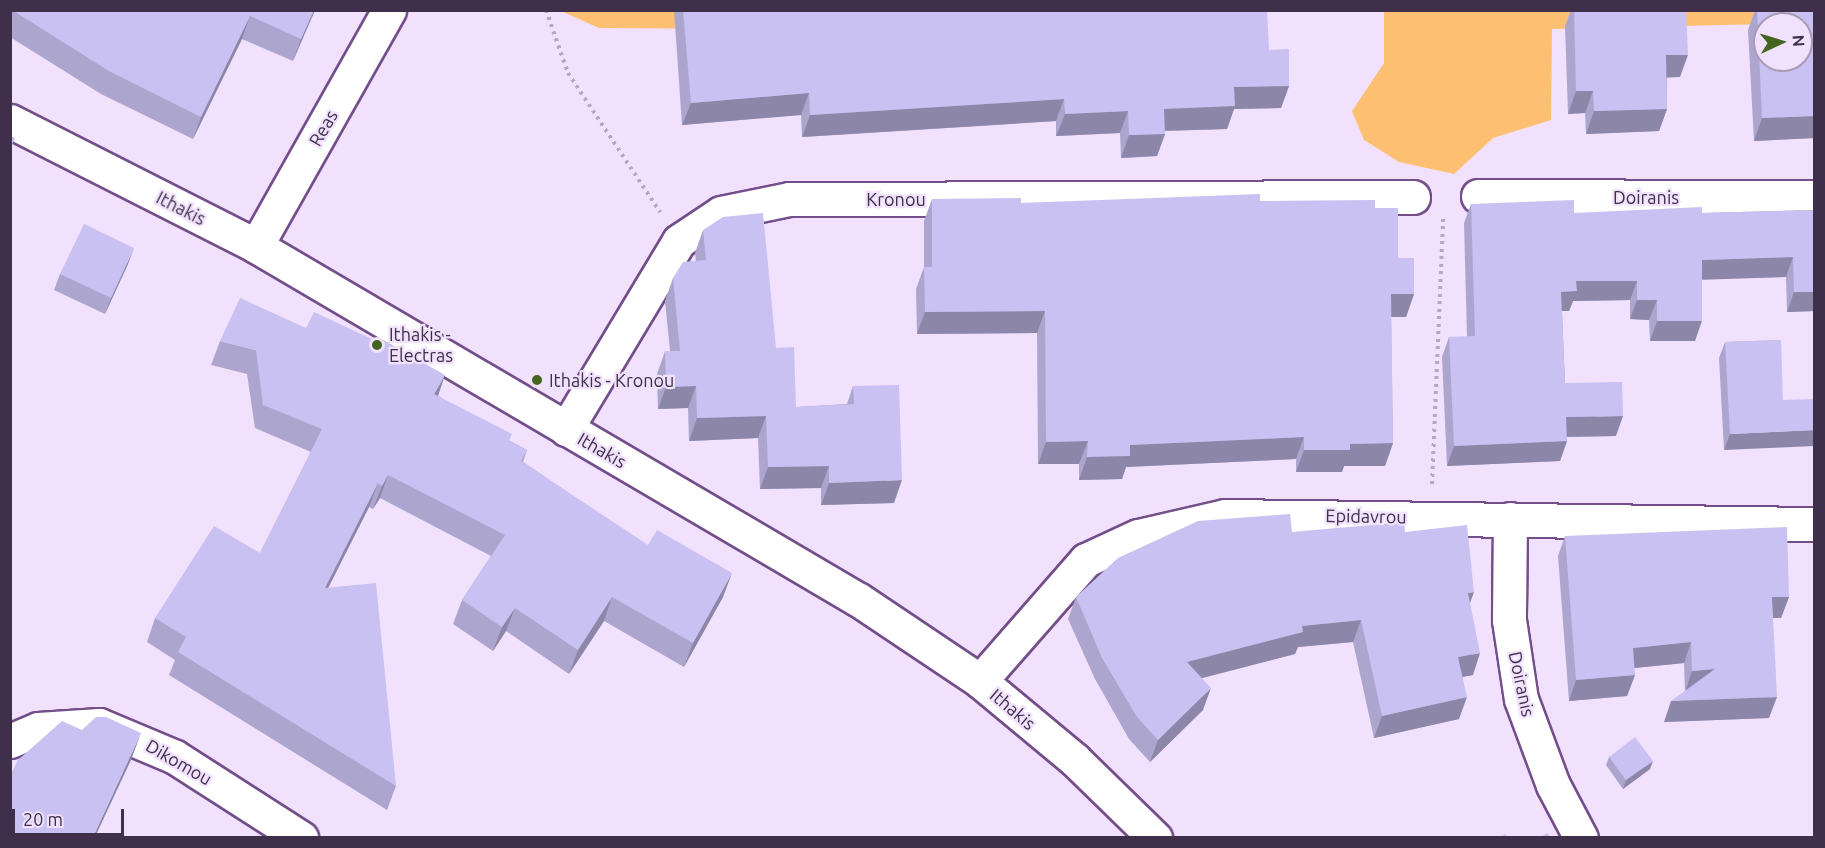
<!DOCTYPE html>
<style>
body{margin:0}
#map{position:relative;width:1825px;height:848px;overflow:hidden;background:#f1e1fc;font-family:Ubuntu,sans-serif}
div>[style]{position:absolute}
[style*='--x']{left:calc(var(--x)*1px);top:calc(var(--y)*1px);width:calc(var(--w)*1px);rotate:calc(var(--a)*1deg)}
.green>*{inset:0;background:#fdc072}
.path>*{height:4px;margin-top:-2px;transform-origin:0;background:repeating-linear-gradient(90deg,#b6a6c1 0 3px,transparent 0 7.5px)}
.roads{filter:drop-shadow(2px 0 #734e8a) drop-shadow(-2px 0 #734e8a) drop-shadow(0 2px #734e8a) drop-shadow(0 -2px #734e8a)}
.minor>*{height:33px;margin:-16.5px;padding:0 16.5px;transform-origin:16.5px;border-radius:16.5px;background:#fff}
.wall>*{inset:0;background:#aca6cf}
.shaded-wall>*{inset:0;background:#8c87a9}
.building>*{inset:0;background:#c8c1f1}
.dots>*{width:16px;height:16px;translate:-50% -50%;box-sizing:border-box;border:3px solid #f1e1fc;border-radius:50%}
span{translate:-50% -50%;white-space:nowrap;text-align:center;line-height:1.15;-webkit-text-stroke:4.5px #f1e1fc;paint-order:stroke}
.street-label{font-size:18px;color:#3f2f4a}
.poi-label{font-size:18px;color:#3f2f4a}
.left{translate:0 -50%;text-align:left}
.frame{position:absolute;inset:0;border:12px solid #3f2f4a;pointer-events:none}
.north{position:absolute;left:1753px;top:12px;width:60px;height:60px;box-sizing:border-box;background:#f1e1fc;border:2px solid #aa9ab5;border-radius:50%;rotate:86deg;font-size:16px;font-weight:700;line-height:24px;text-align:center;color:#3f2f4a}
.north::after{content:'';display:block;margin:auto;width:21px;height:27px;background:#43651d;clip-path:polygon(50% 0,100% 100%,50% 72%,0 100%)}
.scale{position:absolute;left:12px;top:809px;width:112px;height:27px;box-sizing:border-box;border:3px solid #3f2f4a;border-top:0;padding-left:8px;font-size:18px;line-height:21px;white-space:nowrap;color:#3f2f4a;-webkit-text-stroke:4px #f1e1fc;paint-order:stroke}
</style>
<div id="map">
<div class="green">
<div style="clip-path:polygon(1165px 10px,770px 29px,599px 28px,561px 11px)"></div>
<div style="clip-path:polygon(1384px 11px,1814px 11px,1814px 23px,1552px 29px,1551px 120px,1493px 138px,1454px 174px,1399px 162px,1364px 140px,1352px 111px,1384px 63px)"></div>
</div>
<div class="path">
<div style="--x:546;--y:10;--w:67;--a:70.8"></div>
<div style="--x:568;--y:73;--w:167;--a:56.5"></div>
<div style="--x:1432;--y:484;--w:266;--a:-87.6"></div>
</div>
<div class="roads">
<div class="minor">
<div style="--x:10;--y:121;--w:276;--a:26.9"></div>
<div style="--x:256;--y:246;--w:699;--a:30.42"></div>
<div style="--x:859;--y:600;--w:146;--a:33.8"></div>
<div style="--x:980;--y:681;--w:124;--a:39.7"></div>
<div style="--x:1075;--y:760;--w:112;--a:44.3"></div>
<div style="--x:1478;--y:196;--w:336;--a:0.2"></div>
<div style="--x:256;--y:246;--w:271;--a:-60.6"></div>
<div style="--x:566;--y:429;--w:219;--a:-59"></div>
<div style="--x:679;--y:241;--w:50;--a:-33.7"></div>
<div style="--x:721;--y:213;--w:69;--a:-11.6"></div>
<div style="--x:789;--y:199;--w:624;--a:-0.18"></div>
<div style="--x:1510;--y:519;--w:101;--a:90.6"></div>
<div style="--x:1509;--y:620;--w:80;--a:81.4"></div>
<div style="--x:1521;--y:699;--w:92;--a:69.6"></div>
<div style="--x:1553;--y:785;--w:60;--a:62.2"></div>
<div style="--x:980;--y:681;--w:161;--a:-48.8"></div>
<div style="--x:1086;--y:560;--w:57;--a:-24.8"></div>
<div style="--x:1138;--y:536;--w:89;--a:-12.9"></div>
<div style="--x:1225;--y:516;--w:589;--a:0.78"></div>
<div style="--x:10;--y:741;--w:30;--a:-23"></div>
<div style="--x:38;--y:729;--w:61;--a:-3.8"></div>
<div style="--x:99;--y:725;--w:82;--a:22.8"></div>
<div style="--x:175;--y:757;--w:150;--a:32.7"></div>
</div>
</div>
<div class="wall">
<div style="clip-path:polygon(10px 10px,186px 10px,188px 12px,189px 10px,315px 10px,293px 61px,242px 39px,193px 139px,101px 94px,10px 37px)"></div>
<div style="clip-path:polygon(674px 10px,741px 10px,1269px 50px,1289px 86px,1281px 108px,1234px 109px,1227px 129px,1165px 131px,1165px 134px,1157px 156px,1121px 158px,1120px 133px,1056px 136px,1056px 121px,802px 137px,801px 115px,682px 125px)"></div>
<div style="clip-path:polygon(1571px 10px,1686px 10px,1680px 77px,1667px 77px,1667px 109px,1659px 131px,1586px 134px,1585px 113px,1568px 114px,1565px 26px)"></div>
<div style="clip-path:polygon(1755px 10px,1815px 10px,1815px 138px,1754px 141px,1748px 30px)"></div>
<div style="clip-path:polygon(932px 199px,1021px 203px,1260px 201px,1375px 208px,1414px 294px,1406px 317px,1391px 317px,1393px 443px,1385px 466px,1344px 466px,1342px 472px,1296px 472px,1296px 459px,1126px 467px,1122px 479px,1079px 480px,1079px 464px,1038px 464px,1037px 333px,917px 334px,916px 289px,924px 267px,924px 221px)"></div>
<div style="clip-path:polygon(1471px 204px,1574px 213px,1702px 213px,1815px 210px,1815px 311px,1787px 312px,1786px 277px,1702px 279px,1695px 341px,1650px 341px,1649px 320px,1630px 319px,1630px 300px,1573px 301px,1569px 311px,1562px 311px,1565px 383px,1616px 436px,1567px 437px,1567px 441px,1560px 461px,1447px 466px,1442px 357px,1449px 337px,1467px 337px,1464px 223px)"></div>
<div style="clip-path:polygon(703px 230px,776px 348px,796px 407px,847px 404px,853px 386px,894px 503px,821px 505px,821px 488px,760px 489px,758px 438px,689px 441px,688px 408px,658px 409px,657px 374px,665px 351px,670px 351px,665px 301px,673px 278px,696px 261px,695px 253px)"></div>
<div style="clip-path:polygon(128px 264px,105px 314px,54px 290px,60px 274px)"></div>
<div style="clip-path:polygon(1781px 340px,1724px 450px,1719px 358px,1725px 342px)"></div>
<div style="clip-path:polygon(220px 341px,438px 396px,510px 441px,527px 450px,523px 462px,723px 597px,684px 667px,604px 621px,569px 674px,506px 631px,493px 651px,453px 624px,462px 600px,491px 556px,380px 498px,373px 509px,369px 507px,328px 588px,396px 786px,387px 810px,169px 675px,175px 660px,147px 642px,155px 618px,260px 553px,311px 452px,255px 428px,247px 374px,211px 365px)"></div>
<div style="clip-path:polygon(1405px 532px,1470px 603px,1473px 675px,1463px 677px,1459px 719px,1374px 738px,1353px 642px,1298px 647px,1295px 654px,1202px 678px,1203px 710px,1150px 762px,1129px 739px,1095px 679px,1068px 619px,1076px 597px)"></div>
<div style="clip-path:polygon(1565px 536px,1789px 597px,1781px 618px,1773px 618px,1769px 718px,1664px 722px,1685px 692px,1684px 663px,1634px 668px,1635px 675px,1627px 696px,1569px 701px,1558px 556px)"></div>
<div style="clip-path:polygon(1609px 757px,1650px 769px,1623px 789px,1606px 765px)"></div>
</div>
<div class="shaded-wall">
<div style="clip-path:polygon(314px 10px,315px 10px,293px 61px,301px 39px)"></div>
<div style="clip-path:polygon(250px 16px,242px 39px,193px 139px,201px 117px)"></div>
<div style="clip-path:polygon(1666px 55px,1688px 55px,1680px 77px,1658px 78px)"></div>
<div style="clip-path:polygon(1289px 86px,1281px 108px,1234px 109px,1227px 129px,1156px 131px,1164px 109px,1234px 87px)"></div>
<div style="clip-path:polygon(1576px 91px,1593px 91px,1585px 113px,1568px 114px)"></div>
<div style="clip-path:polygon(809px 93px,801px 115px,682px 125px,691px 103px)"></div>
<div style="clip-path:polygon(1064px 99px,1056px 121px,802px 137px,810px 115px)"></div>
<div style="clip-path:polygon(1667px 109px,1659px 131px,1586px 134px,1594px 111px)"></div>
<div style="clip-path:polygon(1128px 111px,1120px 133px,1056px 136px,1065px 114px)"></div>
<div style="clip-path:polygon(1815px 116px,1815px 138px,1754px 141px,1762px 118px)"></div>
<div style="clip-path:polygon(1165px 134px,1157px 156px,1121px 158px,1129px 135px)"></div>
<div style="clip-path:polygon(134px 248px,128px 264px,105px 314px,111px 298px)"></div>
<div style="clip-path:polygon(1793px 257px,1786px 277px,1695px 280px,1702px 260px)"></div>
<div style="clip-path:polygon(1576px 281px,1637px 281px,1630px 300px,1573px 301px,1569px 311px,1554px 311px,1561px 292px)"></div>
<div style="clip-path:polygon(1794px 292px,1815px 292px,1815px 311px,1787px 312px)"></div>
<div style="clip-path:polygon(1391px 294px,1414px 294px,1406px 317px,1383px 317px)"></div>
<div style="clip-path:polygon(1637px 300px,1657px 300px,1649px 320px,1630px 319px)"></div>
<div style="clip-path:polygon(1045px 311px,1037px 333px,917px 334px,925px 312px)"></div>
<div style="clip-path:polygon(1657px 321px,1702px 321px,1695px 341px,1650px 341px)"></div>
<div style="clip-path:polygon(445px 375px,437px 399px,434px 394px)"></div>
<div style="clip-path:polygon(696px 386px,688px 408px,658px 409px,666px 387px)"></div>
<div style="clip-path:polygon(766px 416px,758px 438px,689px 441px,697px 418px)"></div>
<div style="clip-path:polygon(1623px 416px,1616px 436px,1559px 437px,1566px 417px)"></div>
<div style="clip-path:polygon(1815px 430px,1815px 446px,1724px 450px,1730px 434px)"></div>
<div style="clip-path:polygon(1304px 437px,1296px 459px,1126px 467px,1122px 479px,1079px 480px,1087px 457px,1130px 445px)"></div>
<div style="clip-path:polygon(1088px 441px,1079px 464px,1038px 464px,1046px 442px)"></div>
<div style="clip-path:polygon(1567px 441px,1560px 461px,1447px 466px,1454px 446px)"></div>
<div style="clip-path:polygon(1393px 443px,1385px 466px,1344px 466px,1342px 472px,1296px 472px,1304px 450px,1350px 444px)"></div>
<div style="clip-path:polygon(829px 466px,821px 488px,760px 489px,768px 467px)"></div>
<div style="clip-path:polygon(388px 475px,380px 498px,373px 509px,382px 486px)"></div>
<div style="clip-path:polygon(902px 480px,894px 503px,821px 505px,829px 483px)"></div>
<div style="clip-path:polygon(378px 483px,369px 507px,316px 612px,325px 588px)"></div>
<div style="clip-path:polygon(732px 573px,723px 597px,684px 667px,693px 643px)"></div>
<div style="clip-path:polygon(1474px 592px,1466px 614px,1468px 593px)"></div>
<div style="clip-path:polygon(612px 597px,604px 621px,569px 674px,578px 650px)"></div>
<div style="clip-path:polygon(1772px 597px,1789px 597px,1781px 618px,1765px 618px)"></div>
<div style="clip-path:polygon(515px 608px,506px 631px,493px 651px,502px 627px)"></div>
<div style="clip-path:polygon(1361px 620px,1353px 642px,1298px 647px,1295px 654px,1179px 684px,1187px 662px,1302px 626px)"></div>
<div style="clip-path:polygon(1691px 642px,1684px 663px,1625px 669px,1633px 648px)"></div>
<div style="clip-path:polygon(1480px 653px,1473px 675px,1450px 679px,1458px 657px)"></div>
<div style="clip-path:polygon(1715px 669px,1685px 692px,1692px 671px)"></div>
<div style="clip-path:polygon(1635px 675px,1627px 696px,1569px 701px,1576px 680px)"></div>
<div style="clip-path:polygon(1211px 688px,1203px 710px,1150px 762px,1158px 740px)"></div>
<div style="clip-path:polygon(1467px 697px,1459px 719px,1374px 738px,1382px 716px)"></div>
<div style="clip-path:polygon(1777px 697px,1769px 718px,1664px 722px,1671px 701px)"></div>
<div style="clip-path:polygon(141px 733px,131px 760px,95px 837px,93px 837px)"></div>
<div style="clip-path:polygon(1653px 761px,1650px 769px,1623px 789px,1626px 780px)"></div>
</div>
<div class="building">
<div style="clip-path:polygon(12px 10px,186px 10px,188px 12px,189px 10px,314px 10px,301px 39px,250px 16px,201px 117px,109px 71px)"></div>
<div style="clip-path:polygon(683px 10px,1267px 10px,1269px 50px,1289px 49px,1289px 86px,1234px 87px,1235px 106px,1164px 109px,1165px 134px,1129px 135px,1128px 111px,1065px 114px,1064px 99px,810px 115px,809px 93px,691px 103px)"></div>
<div style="clip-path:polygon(1574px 10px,1686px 10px,1688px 55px,1666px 55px,1667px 109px,1594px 111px,1593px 91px,1576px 91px)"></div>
<div style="clip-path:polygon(evenodd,1757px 10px,1815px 10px,1815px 116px,1762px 118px,1757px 10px,1765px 24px,1801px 24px,1801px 60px,1765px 60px,1765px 24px)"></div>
<div style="clip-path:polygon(10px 136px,15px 138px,10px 149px)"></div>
<div style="clip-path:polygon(1260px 194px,1260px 201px,1375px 200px,1375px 208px,1398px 208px,1398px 258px,1414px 258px,1414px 294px,1391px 294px,1393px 443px,1350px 444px,1350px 450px,1304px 450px,1304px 437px,1130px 445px,1130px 456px,1087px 457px,1088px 441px,1046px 442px,1045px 311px,925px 312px,924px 267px,932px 267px,932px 199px,1021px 198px,1021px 203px)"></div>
<div style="clip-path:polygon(1574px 200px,1574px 213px,1702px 207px,1702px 213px,1815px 210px,1815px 292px,1794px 292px,1793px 257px,1702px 260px,1702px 321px,1657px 321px,1657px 300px,1637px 300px,1637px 281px,1576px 281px,1577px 291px,1561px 292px,1565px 383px,1622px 382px,1623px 416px,1566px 417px,1567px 441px,1454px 446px,1449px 337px,1475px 336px,1471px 204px)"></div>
<div style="clip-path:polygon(763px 213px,776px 348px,794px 347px,796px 407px,854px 404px,853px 386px,899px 385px,902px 480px,829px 483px,829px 466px,768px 467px,766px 416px,697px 418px,696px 386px,666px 387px,665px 351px,680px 351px,673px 278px,683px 262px,706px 260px,703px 230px,723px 217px)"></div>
<div style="clip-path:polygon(84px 224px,134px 248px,111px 298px,60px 274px)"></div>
<div style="clip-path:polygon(240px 298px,306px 328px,314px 312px,376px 341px,378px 337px,445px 375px,434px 394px,512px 434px,509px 441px,527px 450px,521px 461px,648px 545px,657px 530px,732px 573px,693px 643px,612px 597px,578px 650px,515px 608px,502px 627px,462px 600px,505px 535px,388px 475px,382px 486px,378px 483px,325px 588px,376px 583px,396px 786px,178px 652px,186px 637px,155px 618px,214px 526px,260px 553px,322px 429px,263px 405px,256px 350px,220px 341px)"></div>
<div style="clip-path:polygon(1781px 340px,1783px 400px,1815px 399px,1815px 430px,1730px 434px,1725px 342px)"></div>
<div style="clip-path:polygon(1290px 514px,1292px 532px,1404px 522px,1405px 532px,1467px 525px,1474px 592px,1468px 593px,1480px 653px,1458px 657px,1467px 697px,1382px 716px,1361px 620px,1302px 626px,1303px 632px,1187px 662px,1211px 688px,1158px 740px,1137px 717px,1102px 658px,1076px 597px,1118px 558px,1198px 521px)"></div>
<div style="clip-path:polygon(1787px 527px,1789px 597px,1772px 597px,1777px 697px,1671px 701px,1715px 669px,1692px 671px,1691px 642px,1633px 648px,1635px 675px,1576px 680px,1565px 536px)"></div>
<div style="clip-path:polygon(96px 717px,106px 717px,141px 733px,93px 837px,10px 837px,10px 776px,18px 760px,62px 721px,82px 730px)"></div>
<div style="clip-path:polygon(1635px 737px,1653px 761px,1626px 780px,1609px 757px)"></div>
<div style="clip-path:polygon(1547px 833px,1551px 837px,1541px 837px)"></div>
<div style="clip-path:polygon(1505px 834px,1507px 837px,1501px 837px)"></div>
</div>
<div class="dots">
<div style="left:377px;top:345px;background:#43651d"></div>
<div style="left:537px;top:380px;background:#43651d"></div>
</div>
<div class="street-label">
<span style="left:323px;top:128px;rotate:-60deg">Reas</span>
<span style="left:1646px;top:197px">Doiranis</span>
<span style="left:896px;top:199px">Kronou</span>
<span style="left:181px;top:208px;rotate:27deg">Ithakis</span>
<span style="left:602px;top:450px;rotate:30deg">Ithakis</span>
<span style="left:1366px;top:516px;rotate:1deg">Epidavrou</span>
<span style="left:1522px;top:684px;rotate:78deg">Doiranis</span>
<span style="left:1013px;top:709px;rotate:40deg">Ithakis</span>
<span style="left:179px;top:762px;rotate:30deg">Dikomou</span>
</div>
<div class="poi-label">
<span class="left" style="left:389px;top:345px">Ithakis -<br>Electras</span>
<span class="left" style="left:549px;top:380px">Ithakis - Kronou</span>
</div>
<div class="frame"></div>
<div class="north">N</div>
<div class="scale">20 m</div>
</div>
